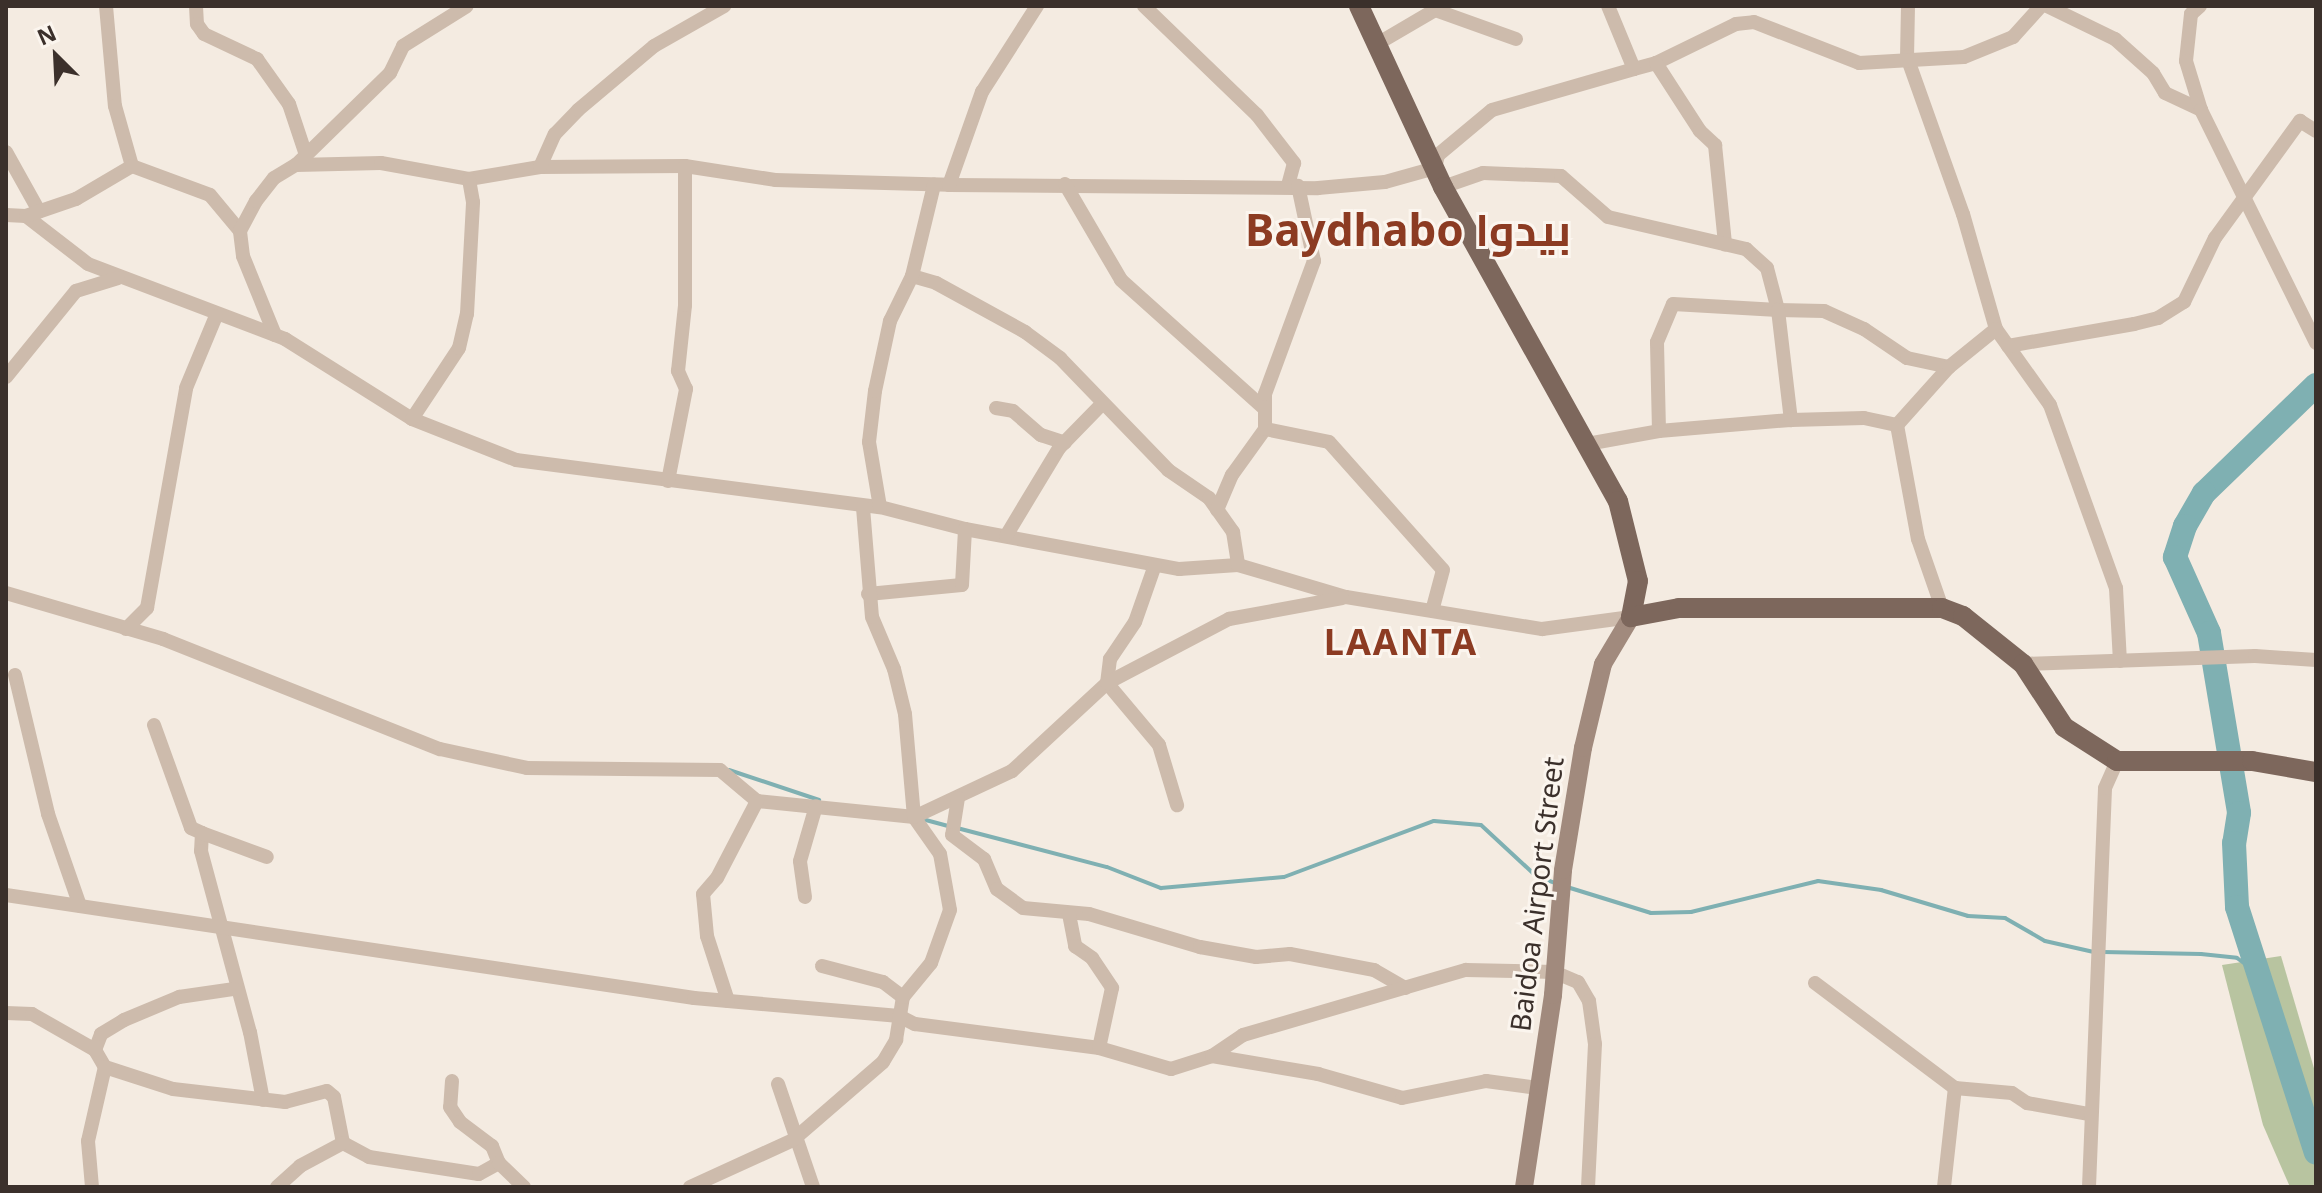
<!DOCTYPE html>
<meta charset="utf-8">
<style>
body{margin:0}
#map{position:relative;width:2322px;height:1193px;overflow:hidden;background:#f4ebe1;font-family:"Noto Sans",Cairo,sans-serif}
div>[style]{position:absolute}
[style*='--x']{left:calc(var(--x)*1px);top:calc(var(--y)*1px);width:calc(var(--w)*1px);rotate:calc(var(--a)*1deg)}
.green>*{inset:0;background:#b8c4a0}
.stream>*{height:4px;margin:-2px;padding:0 2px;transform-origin:2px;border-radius:2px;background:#7fb0b2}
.river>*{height:24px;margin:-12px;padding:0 12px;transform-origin:12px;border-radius:12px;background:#7fb0b2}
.street>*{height:14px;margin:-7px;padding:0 7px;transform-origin:7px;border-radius:7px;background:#cdbbac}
.secondary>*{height:18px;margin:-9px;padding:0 9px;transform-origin:9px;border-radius:9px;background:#a18a7d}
.primary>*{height:20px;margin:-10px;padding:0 10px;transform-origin:10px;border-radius:10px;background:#7d675c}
span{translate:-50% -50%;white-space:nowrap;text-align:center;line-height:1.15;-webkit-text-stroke:6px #fbf5ee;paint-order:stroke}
.street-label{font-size:28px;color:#3b302b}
.district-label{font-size:36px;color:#8c3b22;font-weight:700;letter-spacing:2px}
.town-label{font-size:44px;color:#8c3b22;font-weight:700}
.frame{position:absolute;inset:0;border:8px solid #3b302b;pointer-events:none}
.north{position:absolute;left:16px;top:16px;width:80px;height:80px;-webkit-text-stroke:6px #fbf5ee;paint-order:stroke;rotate:336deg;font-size:22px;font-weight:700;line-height:32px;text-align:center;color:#3b302b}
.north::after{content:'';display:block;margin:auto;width:28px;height:36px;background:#3b302b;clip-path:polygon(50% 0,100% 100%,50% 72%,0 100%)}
</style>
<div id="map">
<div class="green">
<div style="clip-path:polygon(2281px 956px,2316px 1075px,2316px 1187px,2290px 1187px,2263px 1125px,2222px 965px)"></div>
</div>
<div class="stream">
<div style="--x:729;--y:770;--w:95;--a:18.4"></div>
<div style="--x:922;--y:819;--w:27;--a:15"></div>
<div style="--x:957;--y:828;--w:155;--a:14.6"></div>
<div style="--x:1107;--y:867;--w:58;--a:21.3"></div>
<div style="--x:1161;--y:888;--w:123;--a:-5.1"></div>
<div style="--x:1284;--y:877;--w:160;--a:-20.5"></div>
<div style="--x:1434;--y:821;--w:47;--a:4.9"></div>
<div style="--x:1481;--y:825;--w:75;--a:42.8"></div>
<div style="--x:1536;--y:876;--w:20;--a:20"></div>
<div style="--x:1567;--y:887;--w:88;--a:17.2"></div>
<div style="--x:1651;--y:913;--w:40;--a:-1.4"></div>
<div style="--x:1691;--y:912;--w:131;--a:-13.7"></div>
<div style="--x:1818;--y:881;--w:64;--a:8.1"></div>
<div style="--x:1881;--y:890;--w:91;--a:16.6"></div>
<div style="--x:1968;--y:916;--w:37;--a:3"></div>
<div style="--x:2005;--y:918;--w:46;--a:29.9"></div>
<div style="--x:2045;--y:941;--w:50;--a:12.7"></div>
<div style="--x:2103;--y:952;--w:98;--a:1.2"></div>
<div style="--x:2201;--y:954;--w:36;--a:6"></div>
<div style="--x:2237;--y:958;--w:22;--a:36"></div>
</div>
<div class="river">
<div style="--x:2316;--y:385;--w:156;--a:136"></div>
<div style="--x:2204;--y:493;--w:38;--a:120"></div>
<div style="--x:2185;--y:526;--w:33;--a:108"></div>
<div style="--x:2175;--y:557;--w:83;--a:65.9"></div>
<div style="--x:2209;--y:633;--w:182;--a:80.5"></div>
<div style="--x:2239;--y:813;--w:30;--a:99"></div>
<div style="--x:2234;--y:843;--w:64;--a:87.3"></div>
<div style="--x:2237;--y:907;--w:258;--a:72.2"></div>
</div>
<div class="street">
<div style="--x:106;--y:6;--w:100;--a:84.9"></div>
<div style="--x:115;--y:106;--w:62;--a:74.2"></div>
<div style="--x:196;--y:6;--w:18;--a:87"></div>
<div style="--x:197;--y:24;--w:12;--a:55"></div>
<div style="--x:204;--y:34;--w:59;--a:25.3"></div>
<div style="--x:257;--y:59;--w:55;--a:54.6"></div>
<div style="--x:289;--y:104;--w:51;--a:71.6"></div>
<div style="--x:1144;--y:6;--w:157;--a:44"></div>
<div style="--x:1257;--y:115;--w:61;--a:52.4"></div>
<div style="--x:1294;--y:163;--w:23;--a:105"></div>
<div style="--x:1908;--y:6;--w:51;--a:91.1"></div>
<div style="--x:1907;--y:57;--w:167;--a:70.4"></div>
<div style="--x:1963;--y:214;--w:120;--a:74"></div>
<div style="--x:1996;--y:329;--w:93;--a:54.6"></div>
<div style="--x:2050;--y:405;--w:195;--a:70.2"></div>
<div style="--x:2116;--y:588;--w:73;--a:86.9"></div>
<div style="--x:2047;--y:6;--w:76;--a:25.9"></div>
<div style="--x:2115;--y:39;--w:51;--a:41.8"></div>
<div style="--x:2153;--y:73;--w:23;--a:59"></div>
<div style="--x:2165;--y:93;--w:40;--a:25"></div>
<div style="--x:2200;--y:6;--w:12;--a:138"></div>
<div style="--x:2191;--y:14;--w:47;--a:96.1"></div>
<div style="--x:2186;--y:61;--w:51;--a:73"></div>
<div style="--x:2201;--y:110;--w:260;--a:63.7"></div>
<div style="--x:1377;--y:44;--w:67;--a:-30.4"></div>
<div style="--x:1435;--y:10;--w:86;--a:19.7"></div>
<div style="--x:1656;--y:63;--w:89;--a:-26"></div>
<div style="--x:1736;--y:24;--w:18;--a:-6"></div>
<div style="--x:1754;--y:22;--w:113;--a:21.3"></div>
<div style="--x:1859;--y:63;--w:105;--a:-3.3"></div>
<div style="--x:1964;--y:57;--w:53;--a:-22.2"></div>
<div style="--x:2013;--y:37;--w:42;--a:-47.9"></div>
<div style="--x:1634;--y:69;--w:23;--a:-15"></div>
<div style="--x:1656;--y:63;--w:81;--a:57.1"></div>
<div style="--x:1700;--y:131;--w:21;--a:43"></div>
<div style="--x:1715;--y:145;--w:100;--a:84.2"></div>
<div style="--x:6;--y:152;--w:68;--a:60.8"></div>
<div style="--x:296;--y:165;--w:85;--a:-1.3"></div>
<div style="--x:381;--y:163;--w:89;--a:10.3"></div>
<div style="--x:469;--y:179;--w:72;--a:-9.6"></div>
<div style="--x:540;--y:167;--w:145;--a:-0.4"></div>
<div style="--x:685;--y:166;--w:91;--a:8.8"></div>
<div style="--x:775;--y:180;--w:174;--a:1.6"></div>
<div style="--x:949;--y:185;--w:369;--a:0.5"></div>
<div style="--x:1318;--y:188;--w:67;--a:-5.1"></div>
<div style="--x:1385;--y:182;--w:52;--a:-15.6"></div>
<div style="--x:1435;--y:168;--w:13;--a:-77"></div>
<div style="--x:1438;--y:155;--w:70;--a:-39.8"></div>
<div style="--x:1492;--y:110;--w:148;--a:-16.1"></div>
<div style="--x:1634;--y:69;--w:68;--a:-112.4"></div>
<div style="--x:540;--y:167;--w:36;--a:-66"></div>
<div style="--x:555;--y:134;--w:33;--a:-46"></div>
<div style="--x:578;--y:110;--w:99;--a:-40.1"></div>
<div style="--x:654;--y:46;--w:81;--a:-29.7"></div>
<div style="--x:1065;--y:184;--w:111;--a:59.7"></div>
<div style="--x:1121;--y:280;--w:193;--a:41.9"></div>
<div style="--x:949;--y:185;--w:99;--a:-70.5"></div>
<div style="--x:982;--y:92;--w:102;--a:-57.4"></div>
<div style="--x:1443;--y:187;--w:42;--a:-19.3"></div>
<div style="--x:1483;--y:173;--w:78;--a:2.2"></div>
<div style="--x:1561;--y:176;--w:62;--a:41.1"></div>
<div style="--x:1608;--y:217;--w:142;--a:13.1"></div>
<div style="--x:1746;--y:249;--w:28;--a:42"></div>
<div style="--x:1767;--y:268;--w:43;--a:75.3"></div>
<div style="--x:1778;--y:310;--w:46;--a:1.2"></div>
<div style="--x:1824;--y:311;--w:44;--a:24.2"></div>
<div style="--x:1864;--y:329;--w:52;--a:34"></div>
<div style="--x:1907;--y:358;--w:43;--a:12.1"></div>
<div style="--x:6;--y:215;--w:20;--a:3"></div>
<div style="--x:26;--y:216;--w:78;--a:37.7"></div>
<div style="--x:88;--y:264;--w:211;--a:20.8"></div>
<div style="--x:285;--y:339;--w:150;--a:32.2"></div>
<div style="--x:412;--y:419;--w:112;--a:21.5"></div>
<div style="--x:516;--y:460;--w:367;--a:7.4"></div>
<div style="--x:880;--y:507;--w:88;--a:14.5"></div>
<div style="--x:965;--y:529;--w:218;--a:10.6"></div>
<div style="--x:1179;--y:569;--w:59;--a:-3.9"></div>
<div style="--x:1238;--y:565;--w:113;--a:16.5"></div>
<div style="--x:1346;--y:597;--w:199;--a:9.3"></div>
<div style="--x:1542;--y:629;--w:90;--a:-7.7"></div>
<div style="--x:26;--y:216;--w:53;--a:-18.8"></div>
<div style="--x:76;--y:199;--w:65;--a:-30.5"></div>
<div style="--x:132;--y:166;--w:83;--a:20.4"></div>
<div style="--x:210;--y:195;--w:47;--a:50.2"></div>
<div style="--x:912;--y:276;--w:25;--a:16"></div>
<div style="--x:936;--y:283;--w:102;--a:28.8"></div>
<div style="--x:1025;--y:332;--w:44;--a:36.6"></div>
<div style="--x:1060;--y:358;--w:156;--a:46"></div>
<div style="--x:1168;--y:470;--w:50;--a:34.3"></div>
<div style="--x:1209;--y:498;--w:42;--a:54.8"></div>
<div style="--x:1233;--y:532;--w:33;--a:81"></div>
<div style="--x:275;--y:335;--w:85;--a:-112.1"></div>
<div style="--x:243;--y:256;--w:25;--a:-97"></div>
<div style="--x:240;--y:231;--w:34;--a:-62"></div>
<div style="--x:256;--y:201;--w:29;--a:-52"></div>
<div style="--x:274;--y:178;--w:26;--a:-31"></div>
<div style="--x:296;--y:165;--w:132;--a:-44.4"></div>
<div style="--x:390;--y:73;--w:30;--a:-64"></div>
<div style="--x:403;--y:46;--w:75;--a:-32"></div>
<div style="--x:2008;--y:346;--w:128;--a:-9.9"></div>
<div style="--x:2134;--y:324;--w:25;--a:-14"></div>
<div style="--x:2158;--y:318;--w:31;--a:-32"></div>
<div style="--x:2184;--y:302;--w:71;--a:-64.2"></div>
<div style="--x:2215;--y:238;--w:145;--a:-54"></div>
<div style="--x:2300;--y:121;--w:19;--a:32"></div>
<div style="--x:6;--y:377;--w:111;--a:-50.9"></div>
<div style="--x:76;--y:291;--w:44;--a:-17.2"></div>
<div style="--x:996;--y:408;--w:17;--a:10"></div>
<div style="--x:1013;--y:411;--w:37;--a:41"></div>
<div style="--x:1041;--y:435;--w:25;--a:18"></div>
<div style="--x:412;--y:419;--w:85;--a:-56.5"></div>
<div style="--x:459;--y:348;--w:35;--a:-77"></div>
<div style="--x:467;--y:314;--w:112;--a:-86.9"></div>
<div style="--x:473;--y:202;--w:23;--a:-100"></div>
<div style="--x:1897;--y:425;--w:116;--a:79.6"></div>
<div style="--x:1918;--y:539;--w:73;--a:70.8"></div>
<div style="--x:1897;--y:425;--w:78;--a:-48.1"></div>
<div style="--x:1949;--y:367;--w:60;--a:-39"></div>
<div style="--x:1265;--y:429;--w:65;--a:11.5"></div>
<div style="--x:1329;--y:442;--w:171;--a:48.3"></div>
<div style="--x:1443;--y:570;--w:42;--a:105"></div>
<div style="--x:1659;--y:431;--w:89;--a:-91.3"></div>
<div style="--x:1657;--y:342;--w:41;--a:-67.2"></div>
<div style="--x:1673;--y:304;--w:105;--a:3.3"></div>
<div style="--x:1778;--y:310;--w:111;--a:83.3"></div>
<div style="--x:1587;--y:444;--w:73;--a:-10.2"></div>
<div style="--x:1659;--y:431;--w:132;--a:-4.8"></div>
<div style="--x:1791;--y:420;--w:73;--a:-1.6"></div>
<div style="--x:1864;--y:418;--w:34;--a:12"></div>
<div style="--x:668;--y:481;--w:94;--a:-78.9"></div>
<div style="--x:686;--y:389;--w:20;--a:-114"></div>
<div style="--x:678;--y:371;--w:66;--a:-83.9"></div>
<div style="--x:685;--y:305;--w:139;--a:-90"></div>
<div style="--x:880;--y:507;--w:66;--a:-99.6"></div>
<div style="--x:869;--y:442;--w:51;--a:-83.3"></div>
<div style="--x:875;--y:391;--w:72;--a:-77.9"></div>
<div style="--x:890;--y:321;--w:50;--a:-63.9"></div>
<div style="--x:912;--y:276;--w:94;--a:-76.4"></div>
<div style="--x:1217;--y:510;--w:38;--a:-67"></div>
<div style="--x:1232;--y:475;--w:57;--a:-54.3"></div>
<div style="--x:1265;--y:429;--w:35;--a:-90"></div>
<div style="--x:1265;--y:394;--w:142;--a:-69.8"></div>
<div style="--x:1314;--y:261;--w:77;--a:-102"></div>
<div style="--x:1006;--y:536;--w:103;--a:-58.9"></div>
<div style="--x:1059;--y:448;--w:62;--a:-45.7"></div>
<div style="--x:1155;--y:565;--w:60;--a:109.3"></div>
<div style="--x:1135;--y:622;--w:45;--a:124"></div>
<div style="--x:1110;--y:659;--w:24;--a:97"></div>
<div style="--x:1107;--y:683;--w:81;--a:50"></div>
<div style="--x:1159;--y:745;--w:63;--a:73.3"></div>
<div style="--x:6;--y:593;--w:164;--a:16.3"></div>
<div style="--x:163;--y:639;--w:298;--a:21.7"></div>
<div style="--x:440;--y:749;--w:89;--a:12.3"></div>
<div style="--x:527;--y:768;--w:193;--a:0.6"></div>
<div style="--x:720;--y:770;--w:48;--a:40"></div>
<div style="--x:757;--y:801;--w:158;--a:5.8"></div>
<div style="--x:914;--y:817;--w:108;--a:-25.1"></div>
<div style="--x:1012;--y:771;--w:129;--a:-42.8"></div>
<div style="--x:1107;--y:683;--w:138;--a:-27.7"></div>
<div style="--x:1229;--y:619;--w:115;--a:-10.5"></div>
<div style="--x:868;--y:594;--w:94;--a:-5.5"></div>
<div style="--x:962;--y:585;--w:56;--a:-86.9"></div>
<div style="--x:126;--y:629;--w:30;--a:-45"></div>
<div style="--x:147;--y:608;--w:223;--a:-79.9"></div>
<div style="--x:186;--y:388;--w:78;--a:-67.4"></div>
<div style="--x:2023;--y:664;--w:232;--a:-2"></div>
<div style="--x:2255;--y:656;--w:61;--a:3.8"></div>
<div style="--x:15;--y:675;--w:143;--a:76.6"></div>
<div style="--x:48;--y:814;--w:97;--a:70.8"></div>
<div style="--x:154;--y:725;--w:109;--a:70.2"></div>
<div style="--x:191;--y:828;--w:12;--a:24"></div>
<div style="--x:202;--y:833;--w:18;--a:93"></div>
<div style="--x:201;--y:851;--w:188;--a:74.9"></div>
<div style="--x:250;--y:1032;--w:69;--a:79.2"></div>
<div style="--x:958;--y:798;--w:37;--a:99"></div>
<div style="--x:952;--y:835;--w:40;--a:37"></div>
<div style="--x:984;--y:859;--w:33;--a:67"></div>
<div style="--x:997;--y:889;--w:32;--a:36"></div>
<div style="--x:1023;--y:908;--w:66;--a:5.2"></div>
<div style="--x:1089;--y:914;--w:116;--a:16.6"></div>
<div style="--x:1200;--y:947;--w:57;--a:10.1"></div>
<div style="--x:1256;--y:957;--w:34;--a:-5"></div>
<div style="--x:1290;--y:954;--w:86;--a:10.8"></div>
<div style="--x:1374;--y:970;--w:36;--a:30"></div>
<div style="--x:202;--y:833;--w:69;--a:20.3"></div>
<div style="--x:6;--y:895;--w:696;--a:8.51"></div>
<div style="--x:694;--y:998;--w:206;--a:5"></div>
<div style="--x:899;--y:1016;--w:18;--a:27"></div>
<div style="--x:915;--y:1024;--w:186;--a:7.4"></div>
<div style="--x:1099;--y:1048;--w:75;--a:16.3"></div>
<div style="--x:1171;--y:1069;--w:43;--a:-17.6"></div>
<div style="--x:1212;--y:1056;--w:108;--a:9.6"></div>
<div style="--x:1318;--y:1074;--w:87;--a:15.9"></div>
<div style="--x:1402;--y:1098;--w:86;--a:-11.4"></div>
<div style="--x:1486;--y:1081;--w:52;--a:7.7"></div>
<div style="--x:805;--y:897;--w:36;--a:-98"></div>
<div style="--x:800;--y:861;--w:57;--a:-73.8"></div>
<div style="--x:1069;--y:914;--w:33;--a:79"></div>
<div style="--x:1075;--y:946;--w:21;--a:35"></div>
<div style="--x:1092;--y:958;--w:36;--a:56"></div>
<div style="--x:1112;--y:988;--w:61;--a:102.2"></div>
<div style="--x:822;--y:966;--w:63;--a:14.7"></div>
<div style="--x:883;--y:982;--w:25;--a:37"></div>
<div style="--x:1815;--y:983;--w:175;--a:36.9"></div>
<div style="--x:1955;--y:1088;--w:57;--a:5"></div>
<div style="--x:2012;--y:1093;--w:18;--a:34"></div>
<div style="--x:2027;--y:1103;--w:62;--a:10.2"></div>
<div style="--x:728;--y:1001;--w:68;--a:-107.9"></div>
<div style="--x:707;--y:936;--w:42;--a:-95.4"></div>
<div style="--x:703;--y:894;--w:21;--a:-49"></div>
<div style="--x:717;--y:878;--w:87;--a:-62.5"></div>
<div style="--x:6;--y:1013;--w:26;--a:2"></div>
<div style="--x:32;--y:1014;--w:73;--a:29.7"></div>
<div style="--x:95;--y:1050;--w:20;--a:60"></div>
<div style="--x:105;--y:1067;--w:71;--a:17.9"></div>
<div style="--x:173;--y:1089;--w:113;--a:6.6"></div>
<div style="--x:285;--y:1102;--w:43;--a:-14.7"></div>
<div style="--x:327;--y:1091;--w:9;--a:41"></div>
<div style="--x:334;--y:1097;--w:47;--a:78.9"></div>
<div style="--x:343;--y:1143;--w:30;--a:28"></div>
<div style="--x:369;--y:1157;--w:111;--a:8.8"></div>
<div style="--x:479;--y:1174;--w:23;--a:-29"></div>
<div style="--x:95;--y:1050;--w:17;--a:-69"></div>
<div style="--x:101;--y:1034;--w:27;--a:-31"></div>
<div style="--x:124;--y:1020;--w:60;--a:-22.7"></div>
<div style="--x:179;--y:997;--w:56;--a:-8.3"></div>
<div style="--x:1212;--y:1056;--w:37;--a:-34"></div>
<div style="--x:1243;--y:1035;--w:232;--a:-16.3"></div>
<div style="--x:1466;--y:970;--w:88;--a:1.3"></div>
<div style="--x:1554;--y:972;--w:26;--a:23"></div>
<div style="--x:1578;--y:982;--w:22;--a:60"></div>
<div style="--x:1589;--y:1001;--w:43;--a:82.1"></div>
<div style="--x:1595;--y:1044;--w:143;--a:92.8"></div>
<div style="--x:452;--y:1081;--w:26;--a:94"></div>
<div style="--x:450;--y:1107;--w:18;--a:56"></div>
<div style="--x:460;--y:1122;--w:40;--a:37"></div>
<div style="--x:492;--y:1146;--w:18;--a:68"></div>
<div style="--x:499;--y:1163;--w:35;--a:44"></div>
<div style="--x:778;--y:1084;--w:109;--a:71.2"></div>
<div style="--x:92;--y:1187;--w:46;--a:-95"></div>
<div style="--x:88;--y:1141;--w:76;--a:-77.1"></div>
<div style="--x:277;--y:1187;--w:31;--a:-42"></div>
<div style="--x:300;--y:1166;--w:49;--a:-28.1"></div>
<div style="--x:690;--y:1187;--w:113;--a:-24.5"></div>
<div style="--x:793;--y:1140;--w:119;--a:-40.9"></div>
<div style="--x:883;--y:1062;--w:26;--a:-59"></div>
<div style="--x:896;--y:1040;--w:44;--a:-80.8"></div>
<div style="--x:903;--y:997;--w:44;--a:-50.5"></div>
<div style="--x:931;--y:963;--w:56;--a:-70.3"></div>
<div style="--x:950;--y:910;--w:57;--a:-100.1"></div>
<div style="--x:940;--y:854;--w:45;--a:-125.1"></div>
<div style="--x:914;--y:817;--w:103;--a:-95"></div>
<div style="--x:905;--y:714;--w:46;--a:-103.7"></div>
<div style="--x:894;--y:669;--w:56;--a:-112.9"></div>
<div style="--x:872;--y:617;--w:110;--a:-94.7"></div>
<div style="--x:1944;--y:1187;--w:100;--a:-83.7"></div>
<div style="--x:2089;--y:1187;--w:399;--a:-87.7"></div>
<div style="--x:2105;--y:788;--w:30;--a:-66"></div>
</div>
<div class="secondary">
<div style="--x:1524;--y:1187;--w:194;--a:-81.4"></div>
<div style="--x:1553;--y:995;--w:125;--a:-85.4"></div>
<div style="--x:1563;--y:870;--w:124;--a:-80.7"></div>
<div style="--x:1583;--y:748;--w:86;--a:-76.6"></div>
<div style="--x:1603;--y:664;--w:55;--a:-59.2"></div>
</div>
<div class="primary">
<div style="--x:1359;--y:6;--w:200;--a:65.1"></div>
<div style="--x:1443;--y:187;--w:359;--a:60.9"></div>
<div style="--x:1618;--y:501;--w:82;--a:76"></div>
<div style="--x:1638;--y:581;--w:37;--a:101"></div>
<div style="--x:1631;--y:617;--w:49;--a:-10.6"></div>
<div style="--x:1679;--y:608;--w:263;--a:0"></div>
<div style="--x:1942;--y:608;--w:22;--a:21"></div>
<div style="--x:1963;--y:616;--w:77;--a:38.7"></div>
<div style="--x:2023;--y:664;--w:75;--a:56.9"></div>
<div style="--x:2064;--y:727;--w:63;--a:32.7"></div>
<div style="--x:2117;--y:761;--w:135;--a:0"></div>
<div style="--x:2252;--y:761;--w:65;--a:9.8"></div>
</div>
<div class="street-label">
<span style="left:1536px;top:894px;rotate:-83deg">Baidoa Airport Street</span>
</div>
<div class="district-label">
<span style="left:1401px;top:642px">LAANTA</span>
</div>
<div class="town-label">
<span style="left:1408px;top:229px">Baydhabo بيدوا</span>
</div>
<div class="frame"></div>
<div class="north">N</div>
</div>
